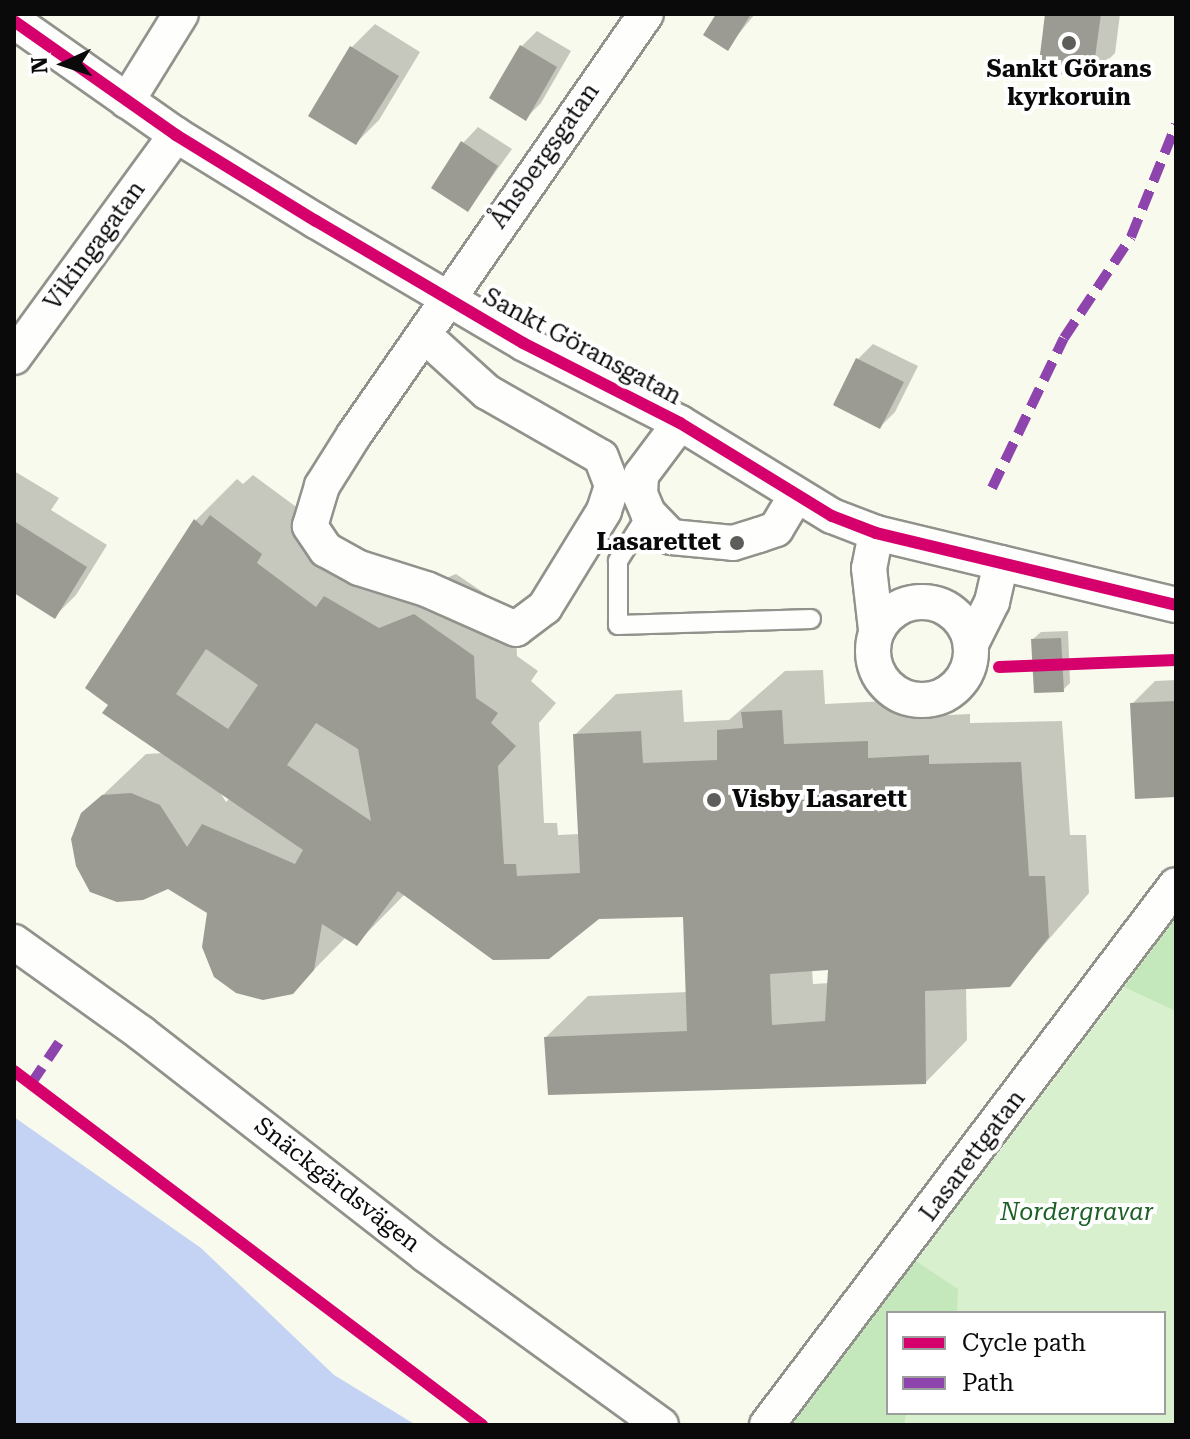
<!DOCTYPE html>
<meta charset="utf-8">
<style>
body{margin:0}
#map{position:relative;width:1190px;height:1439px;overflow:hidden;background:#f8faed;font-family:"Roboto Serif",serif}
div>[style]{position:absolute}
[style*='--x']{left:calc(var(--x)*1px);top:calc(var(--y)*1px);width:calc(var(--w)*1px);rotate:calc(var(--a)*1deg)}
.green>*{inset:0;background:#d8f0cd}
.forest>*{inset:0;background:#c4e7bc}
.water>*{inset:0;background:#c4d3f3}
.shadow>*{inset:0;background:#0003}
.building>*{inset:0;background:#9b9b94}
.roads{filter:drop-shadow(2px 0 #91928c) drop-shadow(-2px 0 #91928c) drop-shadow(0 2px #91928c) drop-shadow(0 -2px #91928c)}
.service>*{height:18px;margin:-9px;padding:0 9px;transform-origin:9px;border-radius:9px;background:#fefefc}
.minor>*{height:34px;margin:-17px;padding:0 17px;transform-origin:17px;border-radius:17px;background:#fefefc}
.minor>.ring{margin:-17px;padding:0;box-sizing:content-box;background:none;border:34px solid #fefefc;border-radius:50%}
.quiet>*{height:10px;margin-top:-5px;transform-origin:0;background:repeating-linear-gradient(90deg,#8e44ad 0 20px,transparent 0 30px)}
.cycleway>*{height:12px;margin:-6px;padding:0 6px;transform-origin:6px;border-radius:6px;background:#d6006c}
.dots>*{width:22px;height:22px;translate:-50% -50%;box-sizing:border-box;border:4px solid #fff;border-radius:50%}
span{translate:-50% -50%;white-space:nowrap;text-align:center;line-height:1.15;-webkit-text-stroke:8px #fff;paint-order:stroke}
.poi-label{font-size:24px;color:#0a0a0a;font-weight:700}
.right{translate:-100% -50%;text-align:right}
.left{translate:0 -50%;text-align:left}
.street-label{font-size:24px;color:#0a0a0a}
.park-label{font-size:24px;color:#1c6025;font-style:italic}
.frame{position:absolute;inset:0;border:16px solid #0a0a0a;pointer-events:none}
.legend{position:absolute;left:886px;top:1311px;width:280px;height:104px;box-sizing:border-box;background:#fff;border:2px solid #9d9d9d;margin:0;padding:10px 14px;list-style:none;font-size:24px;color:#0a0a0a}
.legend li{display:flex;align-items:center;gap:16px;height:40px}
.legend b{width:40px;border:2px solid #9d9d9d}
.north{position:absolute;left:24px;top:24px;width:80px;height:80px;-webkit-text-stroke:6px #fff;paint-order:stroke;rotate:267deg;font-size:22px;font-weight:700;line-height:32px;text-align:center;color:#0a0a0a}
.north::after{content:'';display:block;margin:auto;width:28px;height:36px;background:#0a0a0a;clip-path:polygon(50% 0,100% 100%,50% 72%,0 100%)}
</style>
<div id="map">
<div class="green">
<div style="clip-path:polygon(evenodd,1176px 918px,1176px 1425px,792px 1425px,1124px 987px,1176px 918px,888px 1313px,1164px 1313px,1164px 1413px,888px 1413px,888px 1313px)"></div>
</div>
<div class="forest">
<div style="clip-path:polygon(1176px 918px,1176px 1011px,1124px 987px)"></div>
<div style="clip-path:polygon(916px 1261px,958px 1289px,957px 1313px,888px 1313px,888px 1413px,906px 1413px,904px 1425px,792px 1425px)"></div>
</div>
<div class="water">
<div style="clip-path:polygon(14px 1117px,201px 1248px,334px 1375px,416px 1425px,14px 1425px)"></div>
</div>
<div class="shadow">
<div style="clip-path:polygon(719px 14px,755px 14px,727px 48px)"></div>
<div style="clip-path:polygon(1047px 14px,1120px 14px,1115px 53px,1092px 76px)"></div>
<div style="clip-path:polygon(375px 24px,420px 52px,379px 120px,356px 143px,352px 47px)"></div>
<div style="clip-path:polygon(537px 31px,571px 51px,541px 103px,526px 118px,491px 98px,522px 46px)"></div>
<div style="clip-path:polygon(478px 127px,512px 149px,468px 210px,463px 143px)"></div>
<div style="clip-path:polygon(873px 344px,918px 366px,895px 412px,880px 427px,858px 359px)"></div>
<div style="clip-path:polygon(14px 471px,59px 498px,51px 510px,107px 545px,76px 595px,55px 616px,14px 591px)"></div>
<div style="clip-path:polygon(evenodd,253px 475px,303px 512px,297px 521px,422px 588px,456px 574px,515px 614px,517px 656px,538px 671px,531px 681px,556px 703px,539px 723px,544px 823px,557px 823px,558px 835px,580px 834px,575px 735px,616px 694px,682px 690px,684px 722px,729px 720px,785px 671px,823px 670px,825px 704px,909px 700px,909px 717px,970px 714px,970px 723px,1062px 721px,1070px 835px,1086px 835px,1089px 893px,1009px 985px,966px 987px,967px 1040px,926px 1082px,546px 1037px,588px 996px,688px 992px,685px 914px,405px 894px,357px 943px,346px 937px,292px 992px,209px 912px,169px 887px,83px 814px,146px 754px,164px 753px,195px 521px,237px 479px,243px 484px,253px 475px,218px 789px,230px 798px,226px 802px,218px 789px,253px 475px,831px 968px,830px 983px,813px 984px,812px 969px,831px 968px)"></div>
<div style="clip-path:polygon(1068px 631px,1070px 683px,1063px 690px,1033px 639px,1041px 632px)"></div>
<div style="clip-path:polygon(1176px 680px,1176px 795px,1132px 704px,1155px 681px)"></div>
</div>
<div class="building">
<div style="clip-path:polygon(716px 14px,751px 14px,728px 51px,703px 35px)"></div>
<div style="clip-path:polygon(1045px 14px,1101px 14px,1092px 79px,1038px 71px)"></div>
<div style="clip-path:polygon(520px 45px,557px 67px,526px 121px,489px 98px)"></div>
<div style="clip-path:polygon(350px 46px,399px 76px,356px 145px,308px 116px)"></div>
<div style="clip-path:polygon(461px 141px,498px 166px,468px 212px,431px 188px)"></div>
<div style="clip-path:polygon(856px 358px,904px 382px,880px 429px,833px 405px)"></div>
<div style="clip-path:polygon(evenodd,210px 515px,262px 554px,257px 563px,316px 607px,324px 596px,379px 628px,414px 614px,474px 656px,476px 698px,498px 713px,491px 723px,516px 746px,498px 766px,504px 864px,516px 864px,517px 876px,580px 873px,573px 734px,641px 731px,643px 763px,717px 760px,717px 730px,743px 728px,741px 712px,782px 710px,784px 744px,868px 741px,868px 758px,929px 755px,929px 764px,1021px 762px,1029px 876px,1045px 876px,1049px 937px,1010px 987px,925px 991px,926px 1084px,548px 1095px,544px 1037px,687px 1031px,683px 917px,599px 919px,549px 959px,493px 960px,398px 891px,357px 946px,322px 924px,314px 970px,293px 994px,263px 1000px,236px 993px,214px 977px,202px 947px,207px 913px,168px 889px,143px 900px,117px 902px,90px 892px,76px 866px,71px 839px,81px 813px,102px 795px,131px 793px,160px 805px,187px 847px,202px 824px,295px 864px,303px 850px,102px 713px,108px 705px,85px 688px,194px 519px,202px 526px,210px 515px,206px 649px,258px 685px,228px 729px,176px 694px,206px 649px,210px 515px,316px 723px,358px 749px,371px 821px,287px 765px,316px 723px,210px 515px,828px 970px,825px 1021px,772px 1025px,770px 974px,828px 970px)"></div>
<div style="clip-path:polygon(14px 521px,87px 567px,55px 619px,14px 593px)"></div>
<div style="clip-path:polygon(1061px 638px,1064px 692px,1034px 693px,1031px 639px)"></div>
<div style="clip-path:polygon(1176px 701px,1176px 797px,1135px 799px,1130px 703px)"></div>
</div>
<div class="roads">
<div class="service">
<div style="--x:648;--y:513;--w:57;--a:122"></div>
<div style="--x:618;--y:561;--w:64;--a:90"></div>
<div style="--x:618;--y:625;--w:193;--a:-1.8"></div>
</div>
<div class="minor">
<div style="--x:14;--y:21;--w:198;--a:35.1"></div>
<div style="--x:176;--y:135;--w:164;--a:31.6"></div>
<div style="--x:316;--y:221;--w:240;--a:30.5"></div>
<div style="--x:523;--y:343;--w:176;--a:27"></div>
<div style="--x:680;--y:423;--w:178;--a:31.5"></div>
<div style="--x:832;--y:516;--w:47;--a:21.1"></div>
<div style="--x:876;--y:533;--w:309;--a:13.5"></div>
<div style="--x:127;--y:101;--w:102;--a:-58.2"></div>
<div style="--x:425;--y:336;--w:84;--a:42.1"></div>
<div style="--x:487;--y:392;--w:131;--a:29.7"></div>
<div style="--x:601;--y:457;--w:31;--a:69"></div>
<div style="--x:612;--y:486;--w:26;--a:108"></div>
<div style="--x:604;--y:511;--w:113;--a:121.6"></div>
<div style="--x:545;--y:607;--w:36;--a:143"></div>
<div style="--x:516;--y:629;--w:98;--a:-156"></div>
<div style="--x:426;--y:589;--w:70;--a:-162.6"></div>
<div style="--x:359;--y:568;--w:38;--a:-151"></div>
<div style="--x:326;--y:550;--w:29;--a:-124"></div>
<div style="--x:310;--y:526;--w:42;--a:-73.3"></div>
<div style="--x:322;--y:486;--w:60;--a:-57.9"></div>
<div style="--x:354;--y:435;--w:512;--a:-55.26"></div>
<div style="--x:14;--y:357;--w:275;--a:-53.9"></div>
<div style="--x:680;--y:423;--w:65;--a:126.9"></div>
<div style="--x:641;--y:475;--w:19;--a:93"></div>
<div style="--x:640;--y:494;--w:21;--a:67"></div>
<div style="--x:648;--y:513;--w:33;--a:46"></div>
<div style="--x:671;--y:537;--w:62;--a:5.5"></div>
<div style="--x:733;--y:543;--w:27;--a:-17"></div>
<div style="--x:759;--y:535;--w:18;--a:-19"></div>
<div style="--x:776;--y:529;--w:39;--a:-59"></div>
<div style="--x:876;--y:533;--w:36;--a:101"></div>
<div style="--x:869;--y:568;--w:61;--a:83.5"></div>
<div class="ring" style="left:873px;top:602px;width:64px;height:64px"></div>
<div style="--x:971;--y:644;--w:47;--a:-63.4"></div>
<div style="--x:992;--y:602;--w:40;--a:-77"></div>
<div style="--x:14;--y:942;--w:156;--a:35.6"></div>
<div style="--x:141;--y:1033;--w:361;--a:37.9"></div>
<div style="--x:426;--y:1255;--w:290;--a:35.9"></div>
<div style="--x:767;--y:1425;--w:677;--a:-52.86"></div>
</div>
</div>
<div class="quiet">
<div style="--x:992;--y:488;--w:166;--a:-64.4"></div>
<div style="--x:1064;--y:338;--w:121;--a:-56.4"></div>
<div style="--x:1131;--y:237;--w:121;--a:-68.1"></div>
<div style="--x:31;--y:1084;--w:52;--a:-56"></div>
</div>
<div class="cycleway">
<div style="--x:14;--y:21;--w:198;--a:35.1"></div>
<div style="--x:176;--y:135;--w:164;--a:31.6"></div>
<div style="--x:316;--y:221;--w:240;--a:30.5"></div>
<div style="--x:523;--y:343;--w:176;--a:27"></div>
<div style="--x:680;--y:423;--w:178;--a:31.5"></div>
<div style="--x:832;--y:516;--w:47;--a:21.1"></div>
<div style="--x:876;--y:533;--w:309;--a:13.5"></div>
<div style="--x:999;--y:667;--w:177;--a:-2.3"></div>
<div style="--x:14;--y:1071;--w:587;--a:37.1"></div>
</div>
<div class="dots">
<div style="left:1069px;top:43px;background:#5d5e59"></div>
<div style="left:737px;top:543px;background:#5d5e59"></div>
<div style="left:714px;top:800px;background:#5d5e59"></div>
</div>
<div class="poi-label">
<span style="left:1069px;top:84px">Sankt Görans<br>kyrkoruin</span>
<span class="right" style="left:721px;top:543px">Lasarettet</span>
<span class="left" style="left:732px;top:800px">Visby Lasarett</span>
</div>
<div class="street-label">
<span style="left:545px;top:156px;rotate:-55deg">Åhsbergsgatan</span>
<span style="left:95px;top:246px;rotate:-54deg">Vikingagatan</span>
<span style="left:582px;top:347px;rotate:28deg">Sankt Göransgatan</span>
<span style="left:973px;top:1156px;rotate:-53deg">Lasarettgatan</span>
<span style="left:337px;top:1185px;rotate:38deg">Snäckgärdsvägen</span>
</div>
<div class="park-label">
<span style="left:1077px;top:1213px">Nordergravar</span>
</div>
<div class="frame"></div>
<ul class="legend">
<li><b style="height:10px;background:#d6006c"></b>Cycle path</li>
<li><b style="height:10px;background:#8e44ad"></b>Path</li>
</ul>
<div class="north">N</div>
</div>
